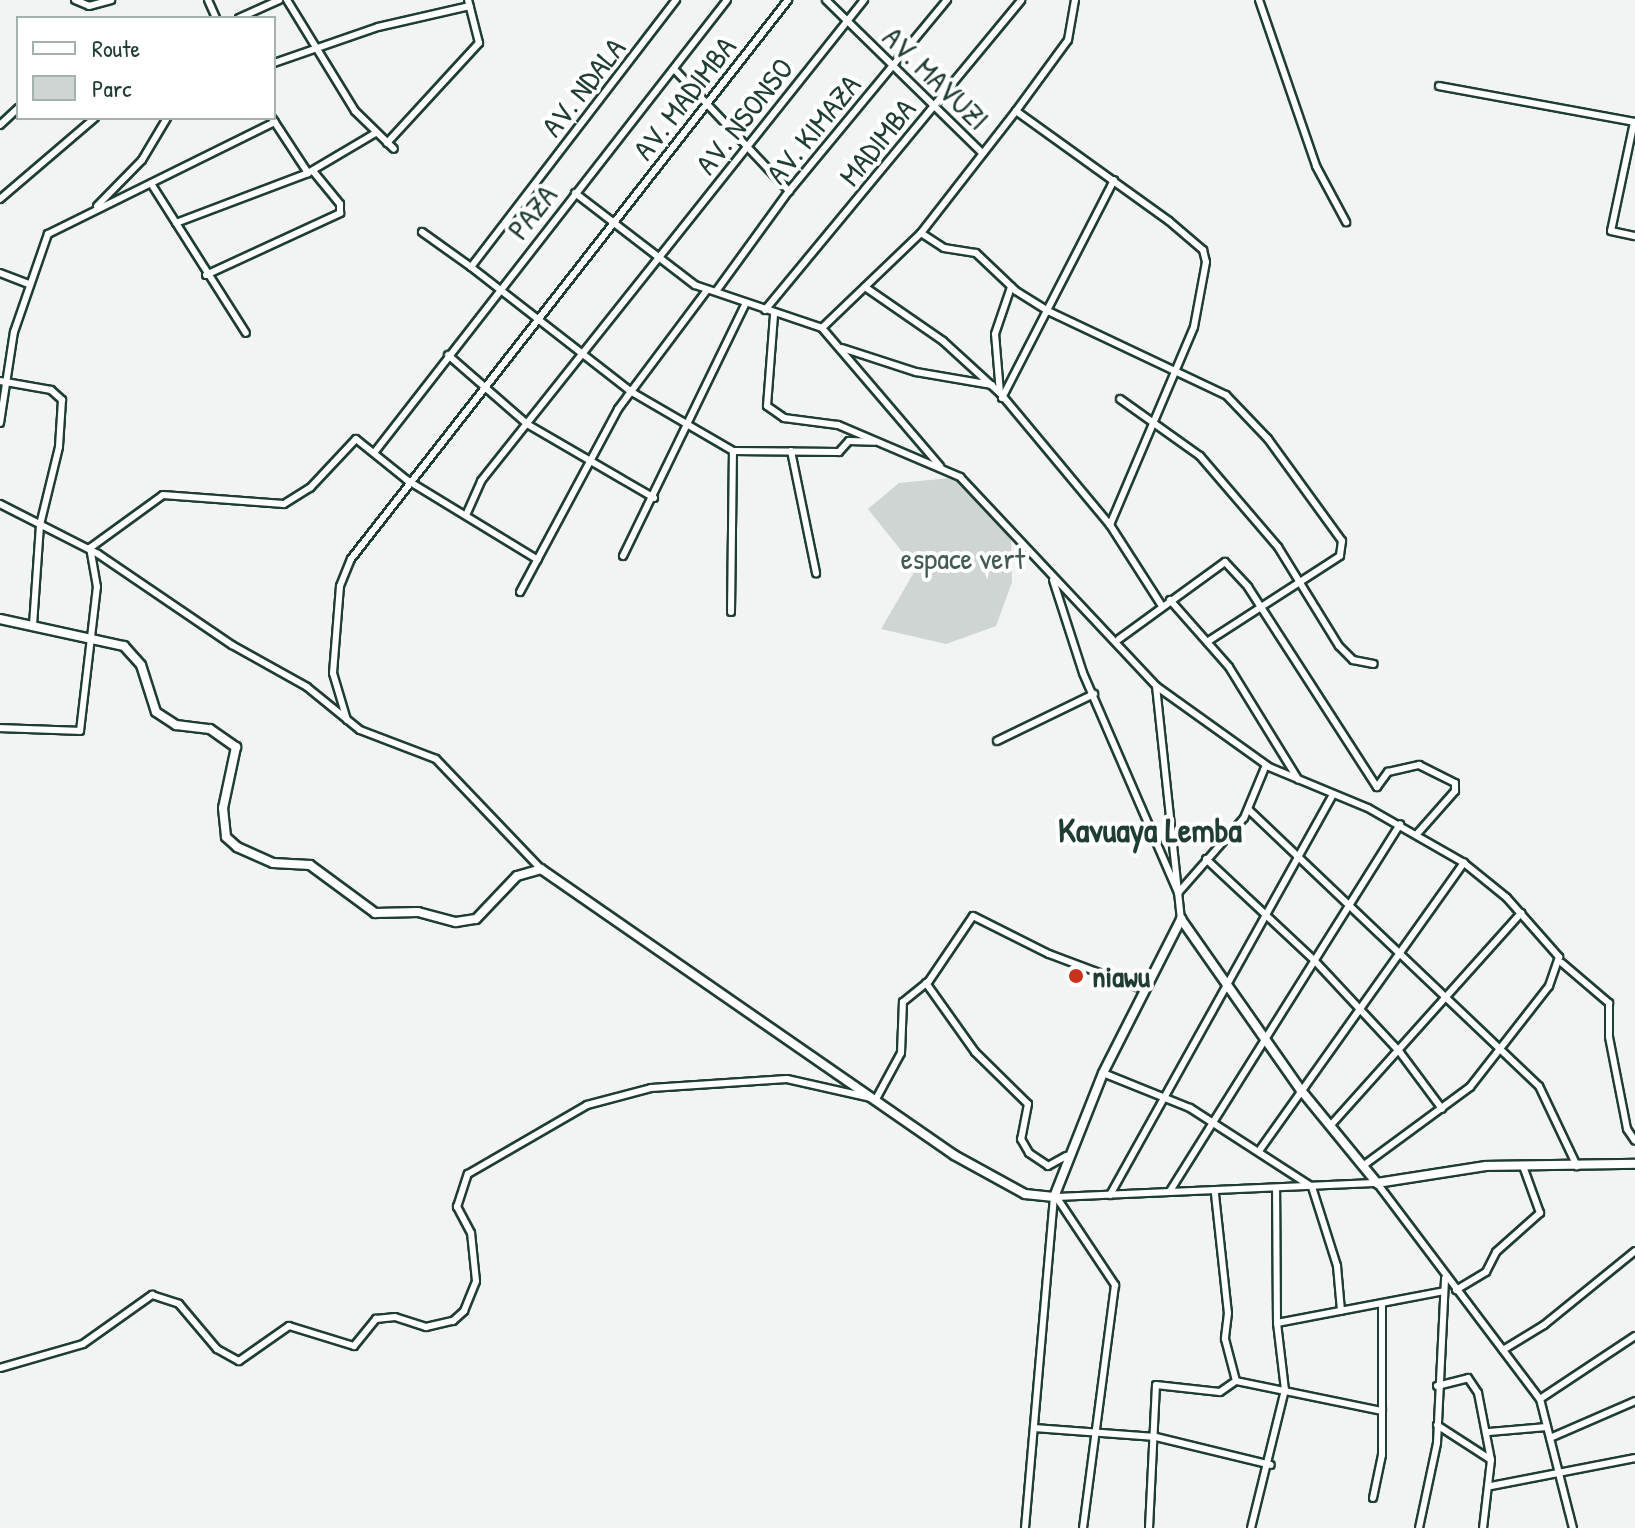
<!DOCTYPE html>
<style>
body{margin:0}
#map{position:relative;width:1635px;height:1528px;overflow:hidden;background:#f2f3f3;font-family:"Patrick Hand",sans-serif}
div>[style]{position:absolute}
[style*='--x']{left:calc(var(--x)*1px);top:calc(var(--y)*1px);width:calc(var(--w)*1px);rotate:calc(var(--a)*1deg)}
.green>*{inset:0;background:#ced5d3}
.roads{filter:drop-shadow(2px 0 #1f3d34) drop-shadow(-2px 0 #1f3d34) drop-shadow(0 2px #1f3d34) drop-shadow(0 -2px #1f3d34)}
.minor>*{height:6px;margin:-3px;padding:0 3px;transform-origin:3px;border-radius:3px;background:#fff}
.tertiary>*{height:8px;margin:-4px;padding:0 4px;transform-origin:4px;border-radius:4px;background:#fff}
.dots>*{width:22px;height:22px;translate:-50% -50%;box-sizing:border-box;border:4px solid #fff;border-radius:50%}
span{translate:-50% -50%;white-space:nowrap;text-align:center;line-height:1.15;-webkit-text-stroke:8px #fff;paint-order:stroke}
.street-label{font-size:30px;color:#1f3d34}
.park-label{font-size:30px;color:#425b54}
.poi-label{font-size:30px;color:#1f3d34;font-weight:700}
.left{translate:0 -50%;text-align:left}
.quarter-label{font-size:34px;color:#1f3d34;font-weight:700}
.legend{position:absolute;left:16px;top:16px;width:260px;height:104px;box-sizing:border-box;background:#fff;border:2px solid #a5b1ae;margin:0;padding:10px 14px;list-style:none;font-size:24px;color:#1f3d34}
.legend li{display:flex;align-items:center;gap:16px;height:40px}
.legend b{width:40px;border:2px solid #a5b1ae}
</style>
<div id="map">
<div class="green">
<div style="clip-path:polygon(960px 477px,1011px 534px,1012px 582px,996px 626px,946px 644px,881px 629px,916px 569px,868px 509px,899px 483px)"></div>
</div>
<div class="roads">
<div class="minor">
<div style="--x:75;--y:0;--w:15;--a:23"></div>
<div style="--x:89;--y:6;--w:23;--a:-15"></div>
<div style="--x:208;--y:0;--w:20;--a:66"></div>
<div style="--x:287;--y:0;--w:130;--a:58.5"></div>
<div style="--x:355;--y:111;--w:54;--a:44.3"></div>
<div style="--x:826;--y:0;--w:219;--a:44.4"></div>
<div style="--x:1259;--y:0;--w:176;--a:71"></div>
<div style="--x:1316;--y:166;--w:64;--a:61.8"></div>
<div style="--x:239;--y:18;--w:44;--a:-24.2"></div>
<div style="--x:274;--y:63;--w:110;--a:-19.1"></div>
<div style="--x:378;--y:27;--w:94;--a:-12.9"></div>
<div style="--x:674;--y:69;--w:168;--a:46.7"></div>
<div style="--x:1439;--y:86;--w:199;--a:10.4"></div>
<div style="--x:1016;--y:111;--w:188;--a:35.7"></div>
<div style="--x:1169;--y:221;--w:45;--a:40.5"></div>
<div style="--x:1203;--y:250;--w:12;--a:76"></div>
<div style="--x:1206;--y:262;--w:66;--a:100.5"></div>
<div style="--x:1194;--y:327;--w:215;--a:113"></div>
<div style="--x:272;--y:118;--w:66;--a:56.8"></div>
<div style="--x:1634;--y:122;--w:111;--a:101.9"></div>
<div style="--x:1611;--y:231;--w:25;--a:12"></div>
<div style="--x:0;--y:125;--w:25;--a:-43"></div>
<div style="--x:387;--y:143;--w:136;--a:-47.4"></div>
<div style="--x:479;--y:43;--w:44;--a:-104.3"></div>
<div style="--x:152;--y:185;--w:175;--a:57.6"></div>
<div style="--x:575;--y:193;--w:151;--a:37.5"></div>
<div style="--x:695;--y:285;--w:134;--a:18.7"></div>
<div style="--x:822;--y:328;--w:182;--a:49.5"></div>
<div style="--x:0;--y:199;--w:125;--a:-40.5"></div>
<div style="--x:97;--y:206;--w:64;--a:-45.6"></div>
<div style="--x:142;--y:160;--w:49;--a:-59.2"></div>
<div style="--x:176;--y:223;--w:141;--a:-20.7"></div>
<div style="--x:308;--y:173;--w:77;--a:-30.6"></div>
<div style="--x:422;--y:232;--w:60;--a:35.5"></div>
<div style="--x:471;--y:267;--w:337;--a:-52.5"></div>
<div style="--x:921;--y:233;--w:27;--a:33"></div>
<div style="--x:944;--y:248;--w:32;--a:9"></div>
<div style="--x:976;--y:253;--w:55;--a:43.5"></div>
<div style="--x:1016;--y:291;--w:38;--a:32"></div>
<div style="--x:1048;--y:311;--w:197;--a:25.3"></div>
<div style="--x:1226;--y:395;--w:61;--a:46.3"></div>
<div style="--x:1268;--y:439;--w:126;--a:54"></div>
<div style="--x:1342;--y:541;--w:15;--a:98"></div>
<div style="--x:1340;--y:556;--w:158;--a:147.1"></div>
<div style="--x:471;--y:267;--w:202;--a:37.9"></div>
<div style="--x:630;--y:391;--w:119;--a:30.2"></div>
<div style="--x:733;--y:451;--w:106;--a:0.5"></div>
<div style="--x:839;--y:452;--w:15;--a:-48"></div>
<div style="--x:849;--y:441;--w:25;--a:2"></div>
<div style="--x:0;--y:273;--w:31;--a:21"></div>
<div style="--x:206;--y:275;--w:148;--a:-24.8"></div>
<div style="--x:340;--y:213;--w:9;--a:-90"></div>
<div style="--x:340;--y:204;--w:43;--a:-129.3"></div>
<div style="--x:865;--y:287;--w:95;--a:34.7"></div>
<div style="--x:943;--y:341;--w:77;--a:42.4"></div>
<div style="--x:1000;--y:393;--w:172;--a:50.2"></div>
<div style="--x:1110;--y:525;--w:96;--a:57.3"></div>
<div style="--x:717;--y:290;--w:122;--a:-54"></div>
<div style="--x:789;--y:191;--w:248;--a:-50.4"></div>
<div style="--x:765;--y:310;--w:402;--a:-50.4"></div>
<div style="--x:774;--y:315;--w:91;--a:94.4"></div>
<div style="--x:767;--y:406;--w:21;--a:35"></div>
<div style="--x:784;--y:418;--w:54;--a:7.4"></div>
<div style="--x:838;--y:425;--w:133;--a:23.1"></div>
<div style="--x:960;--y:477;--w:287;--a:46.8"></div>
<div style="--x:1156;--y:686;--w:139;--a:35.6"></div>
<div style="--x:1269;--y:767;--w:107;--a:22.5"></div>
<div style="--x:1368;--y:808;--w:111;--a:29.8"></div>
<div style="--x:1464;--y:863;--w:55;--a:39.1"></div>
<div style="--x:1507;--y:898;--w:79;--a:48.6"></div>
<div style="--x:1559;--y:957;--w:31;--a:109"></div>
<div style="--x:1549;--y:986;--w:128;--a:128"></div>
<div style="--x:1470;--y:1087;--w:133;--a:143.6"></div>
<div style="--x:822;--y:328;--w:137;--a:-43.8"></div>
<div style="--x:921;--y:233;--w:155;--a:-52.1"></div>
<div style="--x:1016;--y:111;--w:88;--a:-53.8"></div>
<div style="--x:1068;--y:40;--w:41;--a:-80.1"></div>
<div style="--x:842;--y:348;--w:78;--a:18"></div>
<div style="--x:916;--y:372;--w:77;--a:9.7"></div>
<div style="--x:448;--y:355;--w:105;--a:41.1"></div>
<div style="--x:527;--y:424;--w:147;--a:30.2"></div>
<div style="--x:0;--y:381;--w:52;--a:10"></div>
<div style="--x:51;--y:390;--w:15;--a:42"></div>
<div style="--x:62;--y:400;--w:47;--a:93.7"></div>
<div style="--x:59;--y:447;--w:80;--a:103.7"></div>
<div style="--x:40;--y:525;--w:99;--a:94"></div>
<div style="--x:1000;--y:393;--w:59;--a:-94.8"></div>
<div style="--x:995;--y:334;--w:50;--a:-71.2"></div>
<div style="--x:1002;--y:398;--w:245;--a:-62.8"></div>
<div style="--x:1120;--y:399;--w:98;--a:35.5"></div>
<div style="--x:1200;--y:456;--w:120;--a:49.4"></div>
<div style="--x:1278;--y:547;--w:116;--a:58.4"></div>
<div style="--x:1339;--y:646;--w:20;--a:45"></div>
<div style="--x:1353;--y:660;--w:21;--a:11"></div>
<div style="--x:0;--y:423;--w:92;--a:-81.3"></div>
<div style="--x:14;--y:332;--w:104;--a:-70.9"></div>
<div style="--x:48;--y:234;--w:253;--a:-26.3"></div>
<div style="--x:791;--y:451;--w:125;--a:78.4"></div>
<div style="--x:374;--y:453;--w:574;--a:-52.07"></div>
<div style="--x:0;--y:504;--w:110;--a:27"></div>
<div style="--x:98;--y:554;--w:162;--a:34.2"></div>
<div style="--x:232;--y:645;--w:86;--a:29.2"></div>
<div style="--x:307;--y:687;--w:68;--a:39.1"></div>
<div style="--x:360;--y:730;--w:81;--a:20.9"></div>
<div style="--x:436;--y:759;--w:152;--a:46.3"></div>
<div style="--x:467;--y:513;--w:35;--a:-66"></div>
<div style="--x:481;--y:481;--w:615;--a:-51.47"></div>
<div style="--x:623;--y:556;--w:281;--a:-64.1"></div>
<div style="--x:1053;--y:580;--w:98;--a:72.1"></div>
<div style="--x:1083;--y:673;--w:240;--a:66.6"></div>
<div style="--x:1178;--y:893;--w:100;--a:-48.7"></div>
<div style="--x:1244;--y:818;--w:57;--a:-67.5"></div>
<div style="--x:520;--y:592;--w:208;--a:-61.8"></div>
<div style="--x:618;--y:409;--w:149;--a:-53.2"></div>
<div style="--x:1170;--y:600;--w:89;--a:48.6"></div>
<div style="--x:1229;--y:667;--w:132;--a:58.4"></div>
<div style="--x:731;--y:612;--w:161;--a:-89.3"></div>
<div style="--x:1119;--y:639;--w:131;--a:-36"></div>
<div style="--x:1225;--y:562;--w:34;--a:47"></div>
<div style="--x:1248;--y:587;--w:238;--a:57.2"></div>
<div style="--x:1156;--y:686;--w:234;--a:83.9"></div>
<div style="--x:347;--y:720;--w:49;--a:-106.6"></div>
<div style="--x:333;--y:673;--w:87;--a:-85.4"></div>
<div style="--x:340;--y:586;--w:29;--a:-68"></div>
<div style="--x:351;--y:559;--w:710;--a:-51.98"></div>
<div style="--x:0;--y:728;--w:80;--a:2.1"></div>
<div style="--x:80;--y:731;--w:145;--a:-83.3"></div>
<div style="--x:97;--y:587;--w:40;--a:-100"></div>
<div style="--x:90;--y:548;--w:90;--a:-36"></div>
<div style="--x:163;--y:495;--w:121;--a:4.3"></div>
<div style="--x:284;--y:504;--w:31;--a:-32"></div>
<div style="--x:310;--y:488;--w:67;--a:-46.8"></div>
<div style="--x:356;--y:439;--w:65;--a:38.8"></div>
<div style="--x:407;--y:480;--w:153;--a:31.4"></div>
<div style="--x:997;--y:741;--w:108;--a:-25.9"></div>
<div style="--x:1377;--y:787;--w:19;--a:-54"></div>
<div style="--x:1388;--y:772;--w:32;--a:-13"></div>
<div style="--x:1419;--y:765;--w:40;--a:26.6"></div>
<div style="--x:1455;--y:783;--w:8;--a:90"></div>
<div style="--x:1455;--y:791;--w:57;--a:131.5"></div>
<div style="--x:1249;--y:810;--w:400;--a:43.6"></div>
<div style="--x:1539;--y:1086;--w:89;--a:64.6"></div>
<div style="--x:1206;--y:859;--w:148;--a:43.1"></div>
<div style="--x:1314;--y:960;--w:125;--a:47"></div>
<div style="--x:1399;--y:1051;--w:72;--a:53.4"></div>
<div style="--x:1562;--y:963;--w:62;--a:40.4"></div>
<div style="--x:1609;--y:1003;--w:34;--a:90"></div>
<div style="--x:1609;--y:1037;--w:94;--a:78.9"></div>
<div style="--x:1627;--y:1129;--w:14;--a:56"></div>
<div style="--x:926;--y:983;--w:85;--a:54.6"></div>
<div style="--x:975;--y:1052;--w:74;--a:44.5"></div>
<div style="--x:1028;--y:1104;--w:36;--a:101"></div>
<div style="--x:1021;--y:1139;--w:16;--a:60"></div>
<div style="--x:1029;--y:1153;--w:23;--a:34"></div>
<div style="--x:1048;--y:1166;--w:21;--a:-29"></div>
<div style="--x:1103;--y:1073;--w:94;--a:21.9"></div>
<div style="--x:1190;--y:1108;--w:145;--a:32.9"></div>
<div style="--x:1312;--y:1187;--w:83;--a:72.4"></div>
<div style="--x:1337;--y:1266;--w:45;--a:84.9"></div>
<div style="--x:1331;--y:1125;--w:285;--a:-48.1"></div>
<div style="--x:1259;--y:1151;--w:354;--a:-54.6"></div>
<div style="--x:1170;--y:1191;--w:433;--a:-57.9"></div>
<div style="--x:1215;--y:1194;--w:120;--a:83.8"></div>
<div style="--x:1228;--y:1313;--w:26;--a:97"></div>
<div style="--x:1225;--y:1339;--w:43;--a:75.3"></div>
<div style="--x:1236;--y:1381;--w:149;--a:11.6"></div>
<div style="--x:1110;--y:1195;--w:458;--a:-60.9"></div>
<div style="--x:1057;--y:1198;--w:105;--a:56.3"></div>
<div style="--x:1115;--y:1285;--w:245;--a:97.5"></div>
<div style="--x:1456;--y:1290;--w:35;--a:-31"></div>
<div style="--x:1486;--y:1272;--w:22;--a:-63"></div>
<div style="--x:1496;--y:1252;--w:59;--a:-41.6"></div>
<div style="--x:1540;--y:1213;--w:50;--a:-109.9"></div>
<div style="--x:1277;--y:1323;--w:170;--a:-10.8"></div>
<div style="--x:1503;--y:1350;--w:48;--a:-31.4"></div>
<div style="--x:1544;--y:1325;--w:117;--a:-39.1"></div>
<div style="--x:0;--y:1368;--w:86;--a:-16.1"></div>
<div style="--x:83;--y:1344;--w:85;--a:-35.4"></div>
<div style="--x:152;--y:1295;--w:28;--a:18"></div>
<div style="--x:179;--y:1304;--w:59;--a:49.8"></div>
<div style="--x:217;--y:1349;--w:25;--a:29"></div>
<div style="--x:239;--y:1361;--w:61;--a:-35"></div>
<div style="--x:289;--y:1326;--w:68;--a:17.1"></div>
<div style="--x:354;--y:1346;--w:35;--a:-51"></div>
<div style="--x:376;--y:1319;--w:19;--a:-6"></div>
<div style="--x:395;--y:1317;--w:33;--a:18"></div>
<div style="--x:426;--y:1327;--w:28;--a:-13"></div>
<div style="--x:453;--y:1321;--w:15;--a:-42"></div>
<div style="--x:464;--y:1311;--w:32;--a:-68"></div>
<div style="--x:476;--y:1281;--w:48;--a:-95.9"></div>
<div style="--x:471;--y:1233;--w:30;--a:-118"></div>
<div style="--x:457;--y:1207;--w:35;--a:-72"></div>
<div style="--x:468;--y:1174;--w:138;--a:-30.1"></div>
<div style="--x:587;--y:1105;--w:66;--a:-14.9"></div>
<div style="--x:651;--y:1088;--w:136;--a:-3.8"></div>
<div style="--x:787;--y:1079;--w:91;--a:12.7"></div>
<div style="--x:876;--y:1099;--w:52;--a:-61.5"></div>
<div style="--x:901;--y:1053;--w:51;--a:-87.8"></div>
<div style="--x:903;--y:1002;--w:33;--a:-39"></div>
<div style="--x:929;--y:981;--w:78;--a:-55.9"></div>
<div style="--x:973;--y:916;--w:85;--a:26.6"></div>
<div style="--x:1049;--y:954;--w:103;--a:20.6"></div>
<div style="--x:1437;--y:1386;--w:32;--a:-14"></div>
<div style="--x:1468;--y:1378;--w:18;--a:56"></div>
<div style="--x:1478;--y:1393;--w:68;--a:79"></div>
<div style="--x:1491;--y:1460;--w:68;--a:96.7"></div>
<div style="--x:1540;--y:1399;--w:114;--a:-33.6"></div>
<div style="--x:1437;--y:1425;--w:64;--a:32.9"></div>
<div style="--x:1034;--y:1428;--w:122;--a:4.2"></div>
<div style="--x:1156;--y:1437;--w:118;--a:13.7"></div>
<div style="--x:1489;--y:1432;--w:58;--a:-4.9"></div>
<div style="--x:1550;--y:1438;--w:93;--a:-23.5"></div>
<div style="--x:1491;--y:1486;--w:147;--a:-11"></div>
<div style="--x:1373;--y:1498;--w:44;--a:-78.2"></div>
<div style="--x:1382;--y:1455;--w:151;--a:-90"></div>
<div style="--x:1025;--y:1528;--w:332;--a:-85"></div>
<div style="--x:1054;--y:1197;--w:323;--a:-2.5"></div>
<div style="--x:1377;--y:1183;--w:271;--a:53"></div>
<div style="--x:1540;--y:1399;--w:133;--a:75.7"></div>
<div style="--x:1149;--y:1528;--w:143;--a:-87.2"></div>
<div style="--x:1156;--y:1385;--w:64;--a:6.2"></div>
<div style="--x:1220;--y:1392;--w:19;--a:-35"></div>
<div style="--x:1251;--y:1528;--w:142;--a:-76.2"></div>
<div style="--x:1285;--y:1390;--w:67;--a:-96.8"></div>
<div style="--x:1277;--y:1323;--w:133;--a:-90.4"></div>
<div style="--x:1419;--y:1528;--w:87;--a:-78"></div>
<div style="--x:1437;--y:1443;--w:165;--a:-87.2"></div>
</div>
<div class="tertiary">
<div style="--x:0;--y:619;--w:127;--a:12.3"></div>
<div style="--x:124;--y:646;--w:25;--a:48"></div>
<div style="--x:141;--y:665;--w:49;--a:72.3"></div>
<div style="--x:156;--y:712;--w:24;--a:33"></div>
<div style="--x:176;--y:725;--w:34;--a:7"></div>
<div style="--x:210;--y:729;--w:32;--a:35"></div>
<div style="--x:236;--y:747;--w:62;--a:102"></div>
<div style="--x:223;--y:808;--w:29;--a:84"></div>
<div style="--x:226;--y:837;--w:15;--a:42"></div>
<div style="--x:237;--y:847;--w:39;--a:24"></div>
<div style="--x:273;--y:863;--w:37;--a:3"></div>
<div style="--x:310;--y:865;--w:81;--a:36.4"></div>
<div style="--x:375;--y:913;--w:43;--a:-1.3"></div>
<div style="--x:418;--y:912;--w:39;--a:15"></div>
<div style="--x:456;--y:922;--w:20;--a:-9"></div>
<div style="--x:476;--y:919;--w:59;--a:-46.4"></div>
<div style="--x:517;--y:876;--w:25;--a:-16"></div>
<div style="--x:541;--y:869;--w:502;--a:34.7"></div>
<div style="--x:954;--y:1155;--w:81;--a:28.8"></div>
<div style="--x:1025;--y:1194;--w:29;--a:6"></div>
<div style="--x:1054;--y:1197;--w:133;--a:-68.4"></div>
<div style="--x:1103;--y:1073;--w:173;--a:-63.1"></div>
<div style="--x:1181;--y:919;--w:208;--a:55"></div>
<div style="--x:1300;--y:1089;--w:122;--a:50.7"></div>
<div style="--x:1377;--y:1183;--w:110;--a:-8.9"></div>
<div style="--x:1486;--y:1166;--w:149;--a:-0.8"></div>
</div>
</div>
<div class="dots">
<div style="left:1076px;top:976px;background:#c8321e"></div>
</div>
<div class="street-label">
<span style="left:936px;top:78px;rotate:44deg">AV. MAVUZI</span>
<span style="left:583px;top:87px;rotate:-52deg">AV. NDALA</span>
<span style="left:684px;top:98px;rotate:-52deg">AV. MADIMBA</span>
<span style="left:744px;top:116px;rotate:-52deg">AV. NSONSO</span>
<span style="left:813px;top:129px;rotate:-51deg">AV. KIMAZA</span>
<span style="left:877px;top:142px;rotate:-51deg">MADIMBA</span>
<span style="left:532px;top:212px;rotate:-52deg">PAZA</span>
</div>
<div class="park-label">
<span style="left:963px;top:558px">espace vert</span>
</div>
<div class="poi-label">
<span class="left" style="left:1092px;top:976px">niawu</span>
</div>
<div class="quarter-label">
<span style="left:1150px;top:831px">Kavuaya Lemba</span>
</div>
<ul class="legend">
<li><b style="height:10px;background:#fff"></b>Route</li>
<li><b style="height:22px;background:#ced5d3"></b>Parc</li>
</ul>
</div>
